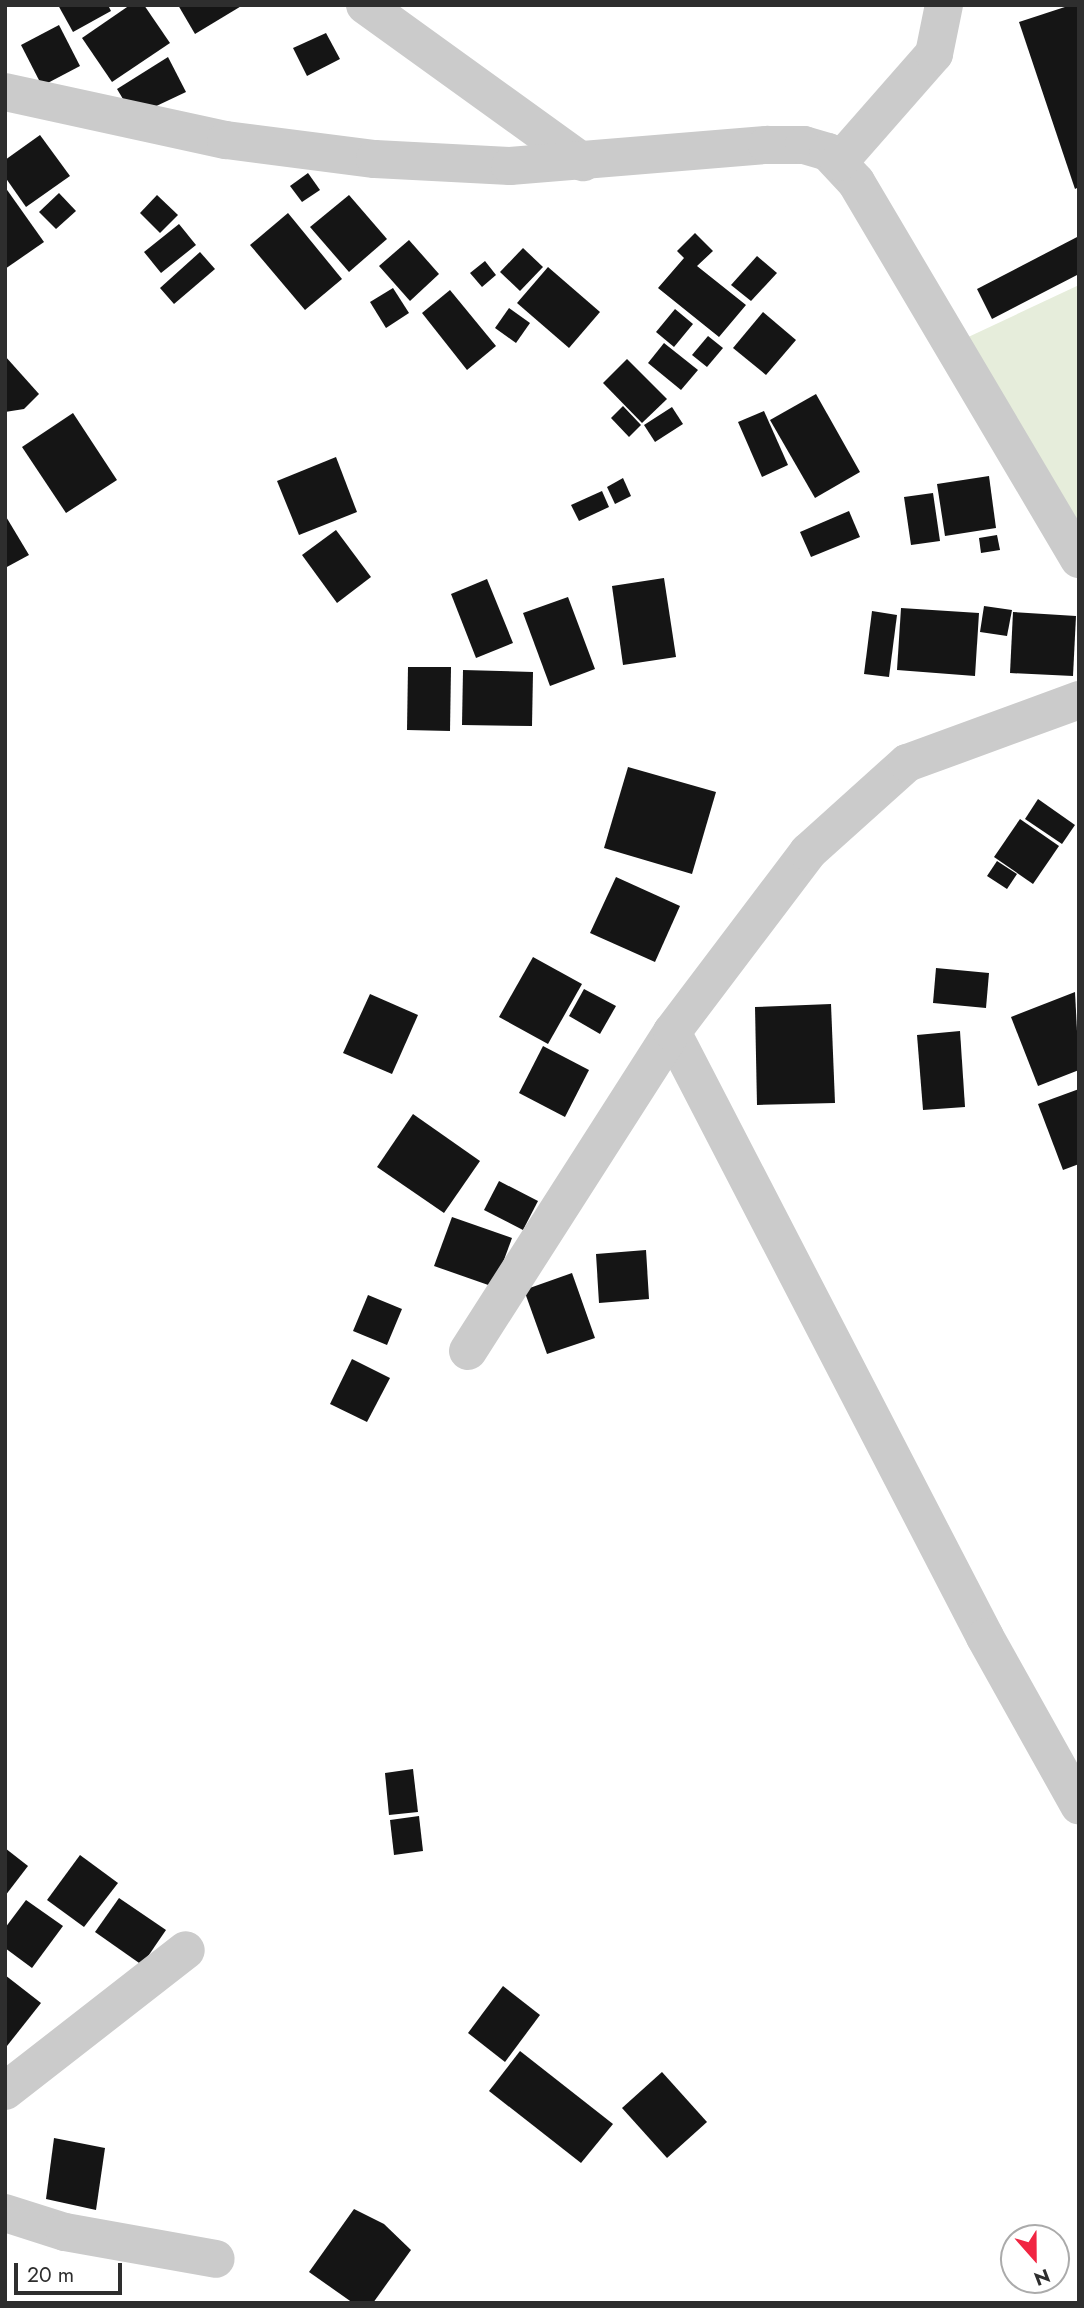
<!DOCTYPE html>
<style>
body{margin:0}
#map{position:relative;width:1084px;height:2308px;overflow:hidden;background:#fff;font-family:Jost,sans-serif}
div>[style]{position:absolute}
[style*='--x']{left:calc(var(--x)*1px);top:calc(var(--y)*1px);width:calc(var(--w)*1px);rotate:calc(var(--a)*1deg)}
.green>*{inset:0;background:#e6eddb}
.building>*{inset:0;background:#151515}
.minor>*{height:38px;margin:-19px;padding:0 19px;transform-origin:19px;border-radius:19px;background:#cbcbcb}
span{translate:-50% -50%;white-space:nowrap;text-align:center;line-height:1.15;-webkit-text-stroke:7px #fff;paint-order:stroke}
.frame{position:absolute;inset:0;border:7px solid #2e2e2e;pointer-events:none}
.north{position:absolute;left:1000px;top:2224px;width:70px;height:70px;box-sizing:border-box;background:#fff;border:2px solid #ababab;border-radius:50%;rotate:159deg;font-size:19px;font-weight:700;line-height:28px;text-align:center;color:#2e2e2e}
.north::after{content:'';display:block;margin:auto;width:24px;height:32px;background:#f12542;clip-path:polygon(50% 0,100% 100%,50% 72%,0 100%)}
.scale{position:absolute;left:14px;top:2263px;width:108px;height:32px;box-sizing:border-box;border:4px solid #2e2e2e;border-top:0;padding-left:9px;font-size:21px;line-height:24px;white-space:nowrap;color:#2e2e2e;-webkit-text-stroke:5px #fff;paint-order:stroke}
</style>
<div id="map">
<div class="green">
<div style="clip-path:polygon(1079px 285px,1079px 537px,964px 339px)"></div>
</div>
<div class="building">
<div style="clip-path:polygon(58px 5px,108px 5px,111px 11px,73px 32px)"></div>
<div style="clip-path:polygon(130px 5px,144px 5px,170px 43px,112px 82px,82px 38px)"></div>
<div style="clip-path:polygon(178px 5px,243px 5px,195px 34px)"></div>
<div style="clip-path:polygon(1071px 5px,1079px 5px,1079px 187px,1075px 189px,1019px 22px)"></div>
<div style="clip-path:polygon(59px 25px,80px 66px,42px 86px,21px 45px)"></div>
<div style="clip-path:polygon(326px 33px,340px 59px,307px 76px,293px 48px)"></div>
<div style="clip-path:polygon(168px 57px,186px 92px,150px 109px,126px 104px,117px 89px)"></div>
<div style="clip-path:polygon(40px 135px,70px 176px,26px 207px,5px 177px,5px 160px)"></div>
<div style="clip-path:polygon(308px 173px,320px 190px,302px 202px,290px 186px)"></div>
<div style="clip-path:polygon(5px 187px,44px 242px,5px 269px)"></div>
<div style="clip-path:polygon(59px 193px,76px 211px,56px 229px,39px 212px)"></div>
<div style="clip-path:polygon(157px 195px,178px 215px,160px 233px,140px 213px)"></div>
<div style="clip-path:polygon(349px 195px,387px 239px,349px 272px,310px 227px)"></div>
<div style="clip-path:polygon(288px 213px,342px 279px,305px 310px,250px 245px)"></div>
<div style="clip-path:polygon(179px 224px,196px 245px,161px 273px,144px 252px)"></div>
<div style="clip-path:polygon(695px 233px,713px 251px,697px 266px,746px 305px,719px 337px,658px 288px,684px 258px,677px 251px)"></div>
<div style="clip-path:polygon(1079px 236px,1079px 274px,992px 319px,977px 289px)"></div>
<div style="clip-path:polygon(409px 240px,439px 274px,410px 301px,379px 266px)"></div>
<div style="clip-path:polygon(523px 248px,543px 267px,520px 291px,500px 272px)"></div>
<div style="clip-path:polygon(200px 252px,215px 269px,174px 304px,160px 288px)"></div>
<div style="clip-path:polygon(757px 256px,777px 273px,751px 301px,731px 285px)"></div>
<div style="clip-path:polygon(485px 261px,496px 275px,482px 287px,470px 273px)"></div>
<div style="clip-path:polygon(548px 267px,600px 312px,569px 348px,517px 303px)"></div>
<div style="clip-path:polygon(393px 288px,409px 313px,386px 328px,370px 302px)"></div>
<div style="clip-path:polygon(450px 290px,496px 346px,467px 370px,422px 313px)"></div>
<div style="clip-path:polygon(509px 308px,530px 323px,516px 343px,495px 328px)"></div>
<div style="clip-path:polygon(675px 309px,693px 324px,674px 347px,656px 332px)"></div>
<div style="clip-path:polygon(763px 312px,796px 340px,766px 375px,733px 348px)"></div>
<div style="clip-path:polygon(708px 336px,723px 348px,707px 367px,692px 355px)"></div>
<div style="clip-path:polygon(664px 343px,698px 370px,681px 390px,648px 363px)"></div>
<div style="clip-path:polygon(5px 356px,39px 394px,24px 409px,5px 412px)"></div>
<div style="clip-path:polygon(627px 359px,667px 399px,642px 423px,603px 383px)"></div>
<div style="clip-path:polygon(816px 394px,860px 472px,815px 498px,770px 420px)"></div>
<div style="clip-path:polygon(623px 406px,641px 425px,629px 437px,611px 418px)"></div>
<div style="clip-path:polygon(672px 407px,683px 424px,655px 442px,644px 425px)"></div>
<div style="clip-path:polygon(764px 411px,788px 465px,762px 477px,738px 422px)"></div>
<div style="clip-path:polygon(73px 413px,117px 480px,66px 513px,22px 447px)"></div>
<div style="clip-path:polygon(336px 457px,357px 512px,299px 535px,277px 481px)"></div>
<div style="clip-path:polygon(989px 476px,996px 528px,945px 536px,937px 484px)"></div>
<div style="clip-path:polygon(623px 478px,631px 496px,615px 504px,607px 487px)"></div>
<div style="clip-path:polygon(602px 491px,609px 507px,579px 521px,571px 505px)"></div>
<div style="clip-path:polygon(933px 493px,940px 541px,911px 545px,904px 497px)"></div>
<div style="clip-path:polygon(849px 511px,860px 537px,811px 557px,800px 532px)"></div>
<div style="clip-path:polygon(5px 515px,29px 555px,5px 568px)"></div>
<div style="clip-path:polygon(336px 530px,371px 577px,337px 603px,302px 555px)"></div>
<div style="clip-path:polygon(997px 535px,1000px 550px,981px 553px,979px 538px)"></div>
<div style="clip-path:polygon(664px 578px,676px 657px,623px 665px,612px 586px)"></div>
<div style="clip-path:polygon(487px 579px,513px 643px,476px 658px,451px 594px)"></div>
<div style="clip-path:polygon(568px 597px,595px 669px,550px 686px,523px 613px)"></div>
<div style="clip-path:polygon(984px 606px,1012px 610px,1007px 636px,980px 632px)"></div>
<div style="clip-path:polygon(901px 608px,979px 613px,975px 676px,897px 670px)"></div>
<div style="clip-path:polygon(872px 611px,897px 615px,889px 677px,864px 674px)"></div>
<div style="clip-path:polygon(1013px 612px,1076px 616px,1073px 676px,1010px 673px)"></div>
<div style="clip-path:polygon(408px 667px,451px 667px,450px 731px,407px 730px)"></div>
<div style="clip-path:polygon(463px 670px,533px 672px,532px 726px,462px 725px)"></div>
<div style="clip-path:polygon(628px 767px,716px 792px,692px 874px,604px 848px)"></div>
<div style="clip-path:polygon(1038px 799px,1075px 825px,1062px 844px,1025px 819px)"></div>
<div style="clip-path:polygon(1020px 819px,1059px 846px,1033px 884px,994px 857px)"></div>
<div style="clip-path:polygon(997px 861px,1017px 874px,1007px 889px,987px 876px)"></div>
<div style="clip-path:polygon(616px 877px,680px 906px,655px 962px,590px 933px)"></div>
<div style="clip-path:polygon(533px 957px,582px 984px,548px 1044px,499px 1017px)"></div>
<div style="clip-path:polygon(936px 968px,989px 973px,986px 1008px,933px 1003px)"></div>
<div style="clip-path:polygon(584px 989px,616px 1006px,600px 1034px,569px 1016px)"></div>
<div style="clip-path:polygon(1075px 992px,1079px 1070px,1038px 1086px,1011px 1017px)"></div>
<div style="clip-path:polygon(370px 994px,418px 1015px,392px 1074px,343px 1053px)"></div>
<div style="clip-path:polygon(831px 1004px,835px 1103px,757px 1105px,755px 1007px)"></div>
<div style="clip-path:polygon(960px 1031px,965px 1107px,923px 1110px,917px 1035px)"></div>
<div style="clip-path:polygon(543px 1046px,589px 1070px,565px 1117px,519px 1093px)"></div>
<div style="clip-path:polygon(1079px 1089px,1079px 1164px,1063px 1170px,1038px 1104px)"></div>
<div style="clip-path:polygon(413px 1114px,480px 1161px,444px 1213px,377px 1167px)"></div>
<div style="clip-path:polygon(499px 1181px,538px 1201px,523px 1230px,484px 1210px)"></div>
<div style="clip-path:polygon(452px 1217px,512px 1238px,494px 1287px,434px 1266px)"></div>
<div style="clip-path:polygon(646px 1250px,649px 1299px,599px 1303px,596px 1254px)"></div>
<div style="clip-path:polygon(572px 1273px,595px 1338px,547px 1354px,524px 1290px)"></div>
<div style="clip-path:polygon(368px 1295px,402px 1309px,387px 1345px,353px 1331px)"></div>
<div style="clip-path:polygon(352px 1359px,390px 1378px,367px 1422px,330px 1404px)"></div>
<div style="clip-path:polygon(413px 1769px,418px 1812px,389px 1815px,385px 1773px)"></div>
<div style="clip-path:polygon(419px 1816px,423px 1851px,394px 1855px,390px 1820px)"></div>
<div style="clip-path:polygon(5px 1848px,28px 1866px,5px 1896px)"></div>
<div style="clip-path:polygon(80px 1855px,118px 1883px,84px 1927px,47px 1900px)"></div>
<div style="clip-path:polygon(119px 1898px,166px 1930px,142px 1965px,95px 1932px)"></div>
<div style="clip-path:polygon(26px 1900px,63px 1926px,32px 1968px,5px 1948px,5px 1928px)"></div>
<div style="clip-path:polygon(5px 1975px,41px 2003px,7px 2046px,5px 2045px)"></div>
<div style="clip-path:polygon(503px 1986px,540px 2015px,505px 2062px,468px 2033px)"></div>
<div style="clip-path:polygon(520px 2051px,613px 2124px,581px 2163px,489px 2091px)"></div>
<div style="clip-path:polygon(662px 2072px,707px 2122px,667px 2158px,622px 2108px)"></div>
<div style="clip-path:polygon(54px 2138px,105px 2148px,96px 2210px,46px 2199px)"></div>
<div style="clip-path:polygon(354px 2209px,384px 2224px,411px 2250px,373px 2303px,353px 2303px,309px 2272px)"></div>
</div>
<div class="minor">
<div style="--x:365;--y:5;--w:269;--a:35.8"></div>
<div style="--x:5;--y:92;--w:226;--a:12.3"></div>
<div style="--x:226;--y:140;--w:150;--a:7.3"></div>
<div style="--x:375;--y:159;--w:135;--a:3"></div>
<div style="--x:510;--y:166;--w:258;--a:-4.7"></div>
<div style="--x:767;--y:145;--w:37;--a:0"></div>
<div style="--x:804;--y:145;--w:25;--a:16"></div>
<div style="--x:828;--y:152;--w:41;--a:47"></div>
<div style="--x:856;--y:182;--w:438;--a:59.4"></div>
<div style="--x:839;--y:162;--w:144;--a:-48.7"></div>
<div style="--x:934;--y:54;--w:50;--a:-78.5"></div>
<div style="--x:672;--y:1032;--w:681;--a:62.64"></div>
<div style="--x:985;--y:1637;--w:193;--a:60.8"></div>
<div style="--x:468;--y:1351;--w:379;--a:-57.4"></div>
<div style="--x:672;--y:1032;--w:226;--a:-52.9"></div>
<div style="--x:808;--y:852;--w:133;--a:-42"></div>
<div style="--x:907;--y:763;--w:183;--a:-20.1"></div>
<div style="--x:5;--y:2091;--w:229;--a:-37.9"></div>
<div style="--x:5;--y:2213;--w:63;--a:17.6"></div>
<div style="--x:65;--y:2232;--w:153;--a:10.1"></div>
</div>
<div class="frame"></div>
<div class="north">N</div>
<div class="scale">20 m</div>
</div>
